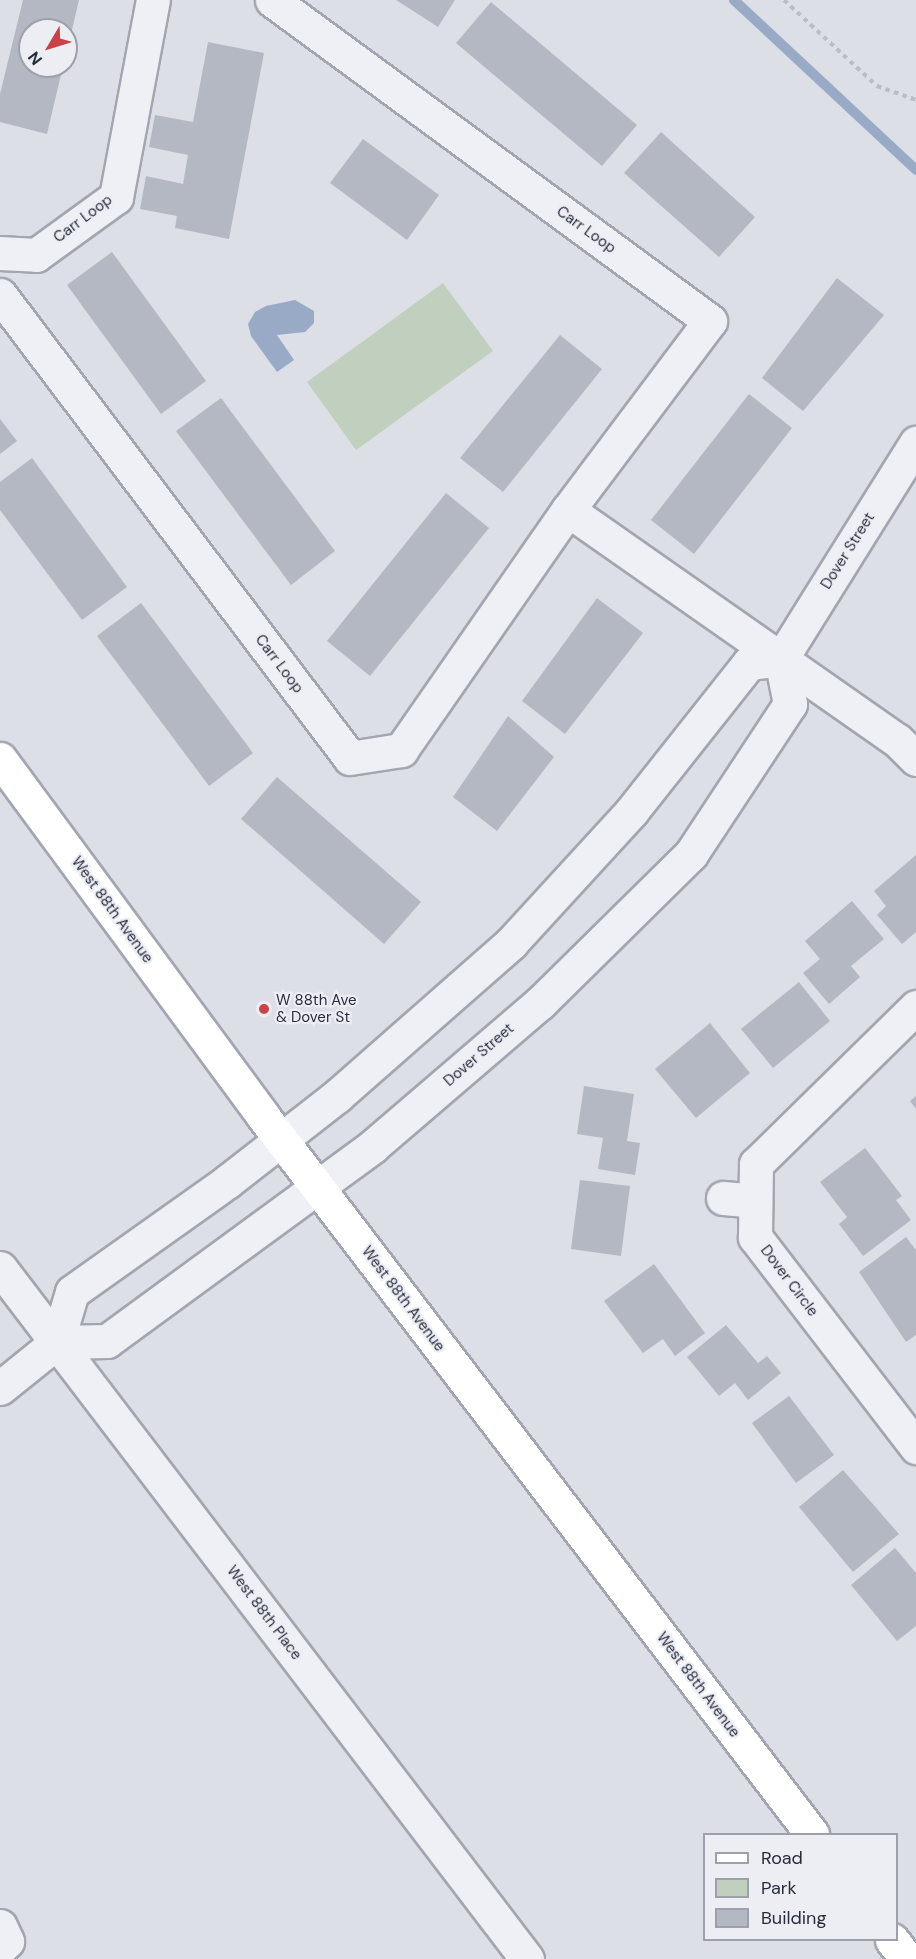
<!DOCTYPE html>
<style>
body{margin:0}
#map{position:relative;width:916px;height:1959px;overflow:hidden;background:#dcdfe6;font-family:"DM Sans",sans-serif}
div>[style]{position:absolute}
[style*='--x']{left:calc(var(--x)*1px);top:calc(var(--y)*1px);width:calc(var(--w)*1px);rotate:calc(var(--a)*1deg)}
.green>*{inset:0;background:#c1d0be}
.water>*{inset:0;background:#98aac6}
.stream>*{height:10px;margin:-5px;padding:0 5px;transform-origin:5px;border-radius:5px;background:#98aac6}
.building>*{inset:0;background:#b4b8c3}
.path>*{height:4px;margin-top:-2px;transform-origin:0;background:repeating-linear-gradient(90deg,#bbbdc5 0 4.5px,transparent 0 9px)}
.roads{filter:drop-shadow(2px 0 #a2a6b0) drop-shadow(-2px 0 #a2a6b0) drop-shadow(0 2px #a2a6b0) drop-shadow(0 -2px #a2a6b0)}
.street>*{height:33px;margin:-16.5px;padding:0 16.5px;transform-origin:16.5px;border-radius:16.5px;background:#eff0f5}
.primary>*{height:33px;margin:-16.5px;padding:0 16.5px;transform-origin:16.5px;border-radius:16.5px;background:#fff}
.dots>*{width:16px;height:16px;translate:-50% -50%;box-sizing:border-box;border:3px solid #eceef4;border-radius:50%}
span{translate:-50% -50%;white-space:nowrap;text-align:center;line-height:1.15;-webkit-text-stroke:4.5px #eceef4;paint-order:stroke}
.street-label{font-size:15px;color:#272c3c}
.poi-label{font-size:15px;color:#272c3c}
.left{translate:0 -50%;text-align:left}
.legend{position:absolute;left:703px;top:1833px;width:195px;height:108px;box-sizing:border-box;background:#eceef4;border:2px solid #9da0aa;margin:0;padding:8px 10px;list-style:none;font-size:18px;color:#272c3c}
.legend li{display:flex;align-items:center;gap:12px;height:30px}
.legend b{width:30px;border:2px solid #9da0aa}
.north{position:absolute;left:18px;top:18px;width:60px;height:60px;box-sizing:border-box;background:#eceef4;border:2px solid #9da0aa;border-radius:50%;rotate:232deg;font-size:16px;font-weight:700;line-height:24px;text-align:center;color:#272c3c}
.north::after{content:'';display:block;margin:auto;width:21px;height:27px;background:#ca434b;clip-path:polygon(50% 0,100% 100%,50% 72%,0 100%)}
</style>
<div id="map">
<div class="green">
<div style="clip-path:polygon(443px 283px,493px 351px,356px 450px,307px 382px)"></div>
</div>
<div class="water">
<div style="clip-path:polygon(295px 300px,314px 311px,314px 323px,305px 332px,277px 335px,294px 360px,277px 372px,251px 336px,248px 324px,255px 312px,266px 306px)"></div>
</div>
<div class="stream">
<div style="--x:734;--y:0;--w:249;--a:43"></div>
</div>
<div class="building">
<div style="clip-path:polygon(23px 0,79px 0,67px 51px,66px 30px,30px 30px,30px 66px,63px 66px,47px 134px,0 122px,0 94px)"></div>
<div style="clip-path:polygon(396px 0,455px 0,438px 27px)"></div>
<div style="clip-path:polygon(491px 2px,637px 125px,602px 166px,456px 43px)"></div>
<div style="clip-path:polygon(208px 42px,264px 53px,229px 239px,175px 228px,177px 216px,140px 209px,146px 176px,183px 184px,188px 155px,149px 147px,155px 115px,193px 122px)"></div>
<div style="clip-path:polygon(661px 132px,755px 217px,719px 257px,624px 173px)"></div>
<div style="clip-path:polygon(363px 139px,439px 195px,407px 240px,330px 183px)"></div>
<div style="clip-path:polygon(112px 252px,206px 381px,161px 414px,67px 285px)"></div>
<div style="clip-path:polygon(837px 278px,884px 315px,803px 411px,762px 378px)"></div>
<div style="clip-path:polygon(560px 335px,602px 369px,503px 492px,460px 458px)"></div>
<div style="clip-path:polygon(749px 394px,792px 428px,694px 554px,651px 520px)"></div>
<div style="clip-path:polygon(221px 398px,335px 551px,291px 585px,176px 431px)"></div>
<div style="clip-path:polygon(0 419px,17px 441px,0 454px)"></div>
<div style="clip-path:polygon(32px 458px,127px 587px,82px 620px,0 510px,0 482px)"></div>
<div style="clip-path:polygon(446px 493px,489px 528px,370px 676px,327px 641px)"></div>
<div style="clip-path:polygon(597px 598px,643px 633px,565px 734px,522px 701px)"></div>
<div style="clip-path:polygon(141px 603px,253px 753px,209px 786px,97px 636px)"></div>
<div style="clip-path:polygon(508px 716px,554px 757px,497px 831px,453px 797px)"></div>
<div style="clip-path:polygon(277px 777px,421px 902px,384px 944px,241px 819px)"></div>
<div style="clip-path:polygon(916px 855px,916px 932px,902px 944px,877px 915px,886px 906px,874px 891px)"></div>
<div style="clip-path:polygon(852px 901px,884px 939px,851px 966px,860px 977px,829px 1004px,803px 973px,820px 959px,805px 941px)"></div>
<div style="clip-path:polygon(799px 982px,830px 1021px,773px 1068px,741px 1029px)"></div>
<div style="clip-path:polygon(710px 1023px,750px 1073px,696px 1118px,655px 1069px)"></div>
<div style="clip-path:polygon(584px 1086px,634px 1094px,627px 1141px,640px 1143px,635px 1175px,598px 1169px,603px 1138px,577px 1134px)"></div>
<div style="clip-path:polygon(916px 1096px,916px 1109px,910px 1101px)"></div>
<div style="clip-path:polygon(865px 1148px,902px 1196px,896px 1200px,911px 1220px,863px 1256px,839px 1224px,847px 1217px,820px 1182px)"></div>
<div style="clip-path:polygon(580px 1180px,630px 1186px,621px 1256px,571px 1249px)"></div>
<div style="clip-path:polygon(906px 1237px,916px 1250px,916px 1335px,906px 1342px,859px 1272px)"></div>
<div style="clip-path:polygon(654px 1264px,705px 1333px,675px 1356px,663px 1339px,643px 1353px,604px 1301px)"></div>
<div style="clip-path:polygon(726px 1325px,758px 1363px,767px 1356px,781px 1373px,748px 1400px,735px 1383px,719px 1396px,687px 1357px)"></div>
<div style="clip-path:polygon(789px 1396px,834px 1455px,796px 1483px,752px 1423px)"></div>
<div style="clip-path:polygon(843px 1470px,899px 1534px,853px 1572px,799px 1507px)"></div>
<div style="clip-path:polygon(895px 1548px,916px 1573px,916px 1626px,897px 1641px,851px 1585px)"></div>
</div>
<div class="path">
<div style="--x:784;--y:0;--w:127;--a:42.8"></div>
<div style="--x:877;--y:86;--w:41;--a:19.7"></div>
</div>
<div class="roads">
<div class="street">
<div style="--x:0;--y:253;--w:36;--a:3"></div>
<div style="--x:36;--y:255;--w:99;--a:-35.9"></div>
<div style="--x:116;--y:197;--w:200;--a:-79.4"></div>
<div style="--x:0;--y:295;--w:580;--a:52.91"></div>
<div style="--x:350;--y:758;--w:52;--a:-8.9"></div>
<div style="--x:401;--y:750;--w:292;--a:-55.2"></div>
<div style="--x:568;--y:510;--w:236;--a:-53.1"></div>
<div style="--x:710;--y:321;--w:543;--a:-143.76"></div>
<div style="--x:568;--y:510;--w:401;--a:35"></div>
<div style="--x:897;--y:740;--w:27;--a:45"></div>
<div style="--x:916;--y:1007;--w:224;--a:135.5"></div>
<div style="--x:756;--y:1164;--w:73;--a:90.8"></div>
<div style="--x:755;--y:1237;--w:265;--a:52.5"></div>
<div style="--x:723;--y:1198;--w:32;--a:5"></div>
<div style="--x:0;--y:1268;--w:869;--a:52.67"></div>
<div style="--x:57;--y:1342;--w:50;--a:-1.1"></div>
<div style="--x:107;--y:1341;--w:330;--a:-36.2"></div>
<div style="--x:373;--y:1146;--w:220;--a:-40.6"></div>
<div style="--x:540;--y:1003;--w:212;--a:-44.6"></div>
<div style="--x:691;--y:854;--w:180;--a:-56.6"></div>
<div style="--x:790;--y:704;--w:46;--a:-101.3"></div>
<div style="--x:781;--y:659;--w:255;--a:-58"></div>
<div style="--x:0;--y:1388;--w:73;--a:-38.9"></div>
<div style="--x:57;--y:1342;--w:52;--a:-73.3"></div>
<div style="--x:72;--y:1292;--w:191;--a:-35.4"></div>
<div style="--x:228;--y:1181;--w:138;--a:-37.9"></div>
<div style="--x:337;--y:1096;--w:232;--a:-41.3"></div>
<div style="--x:511;--y:943;--w:178;--a:-47.5"></div>
<div style="--x:631;--y:812;--w:190;--a:-51.6"></div>
<div style="--x:749;--y:663;--w:32;--a:-7"></div>
<div style="--x:0;--y:1926;--w:17;--a:65"></div>
<div style="--x:7;--y:1941;--w:10;--a:135"></div>
</div>
<div class="primary">
<div style="--x:0;--y:759;--w:443;--a:53.6"></div>
<div style="--x:263;--y:1116;--w:904;--a:52.6"></div>
<div style="--x:892;--y:1940;--w:24;--a:52"></div>
</div>
</div>
<div class="dots">
<div style="left:264px;top:1009px;background:#ca434b"></div>
</div>
<div class="street-label">
<span style="left:83px;top:219px;rotate:-37deg">Carr Loop</span>
<span style="left:586px;top:230px;rotate:36deg">Carr Loop</span>
<span style="left:848px;top:551px;rotate:-58deg">Dover Street</span>
<span style="left:279px;top:664px;rotate:53deg">Carr Loop</span>
<span style="left:112px;top:910px;rotate:54deg">West 88th Avenue</span>
<span style="left:479px;top:1055px;rotate:-41deg">Dover Street</span>
<span style="left:789px;top:1281px;rotate:53deg">Dover Circle</span>
<span style="left:403px;top:1299px;rotate:53deg">West 88th Avenue</span>
<span style="left:264px;top:1613px;rotate:53deg">West 88th Place</span>
<span style="left:698px;top:1685px;rotate:53deg">West 88th Avenue</span>
</div>
<div class="poi-label">
<span class="left" style="left:276px;top:1009px">W 88th Ave<br>&amp; Dover St</span>
</div>
<ul class="legend">
<li><b style="height:8px;background:#fff"></b>Road</li>
<li><b style="height:16px;background:#c1d0be"></b>Park</li>
<li><b style="height:16px;background:#b4b8c3"></b>Building</li>
</ul>
<div class="north">N</div>
</div>
